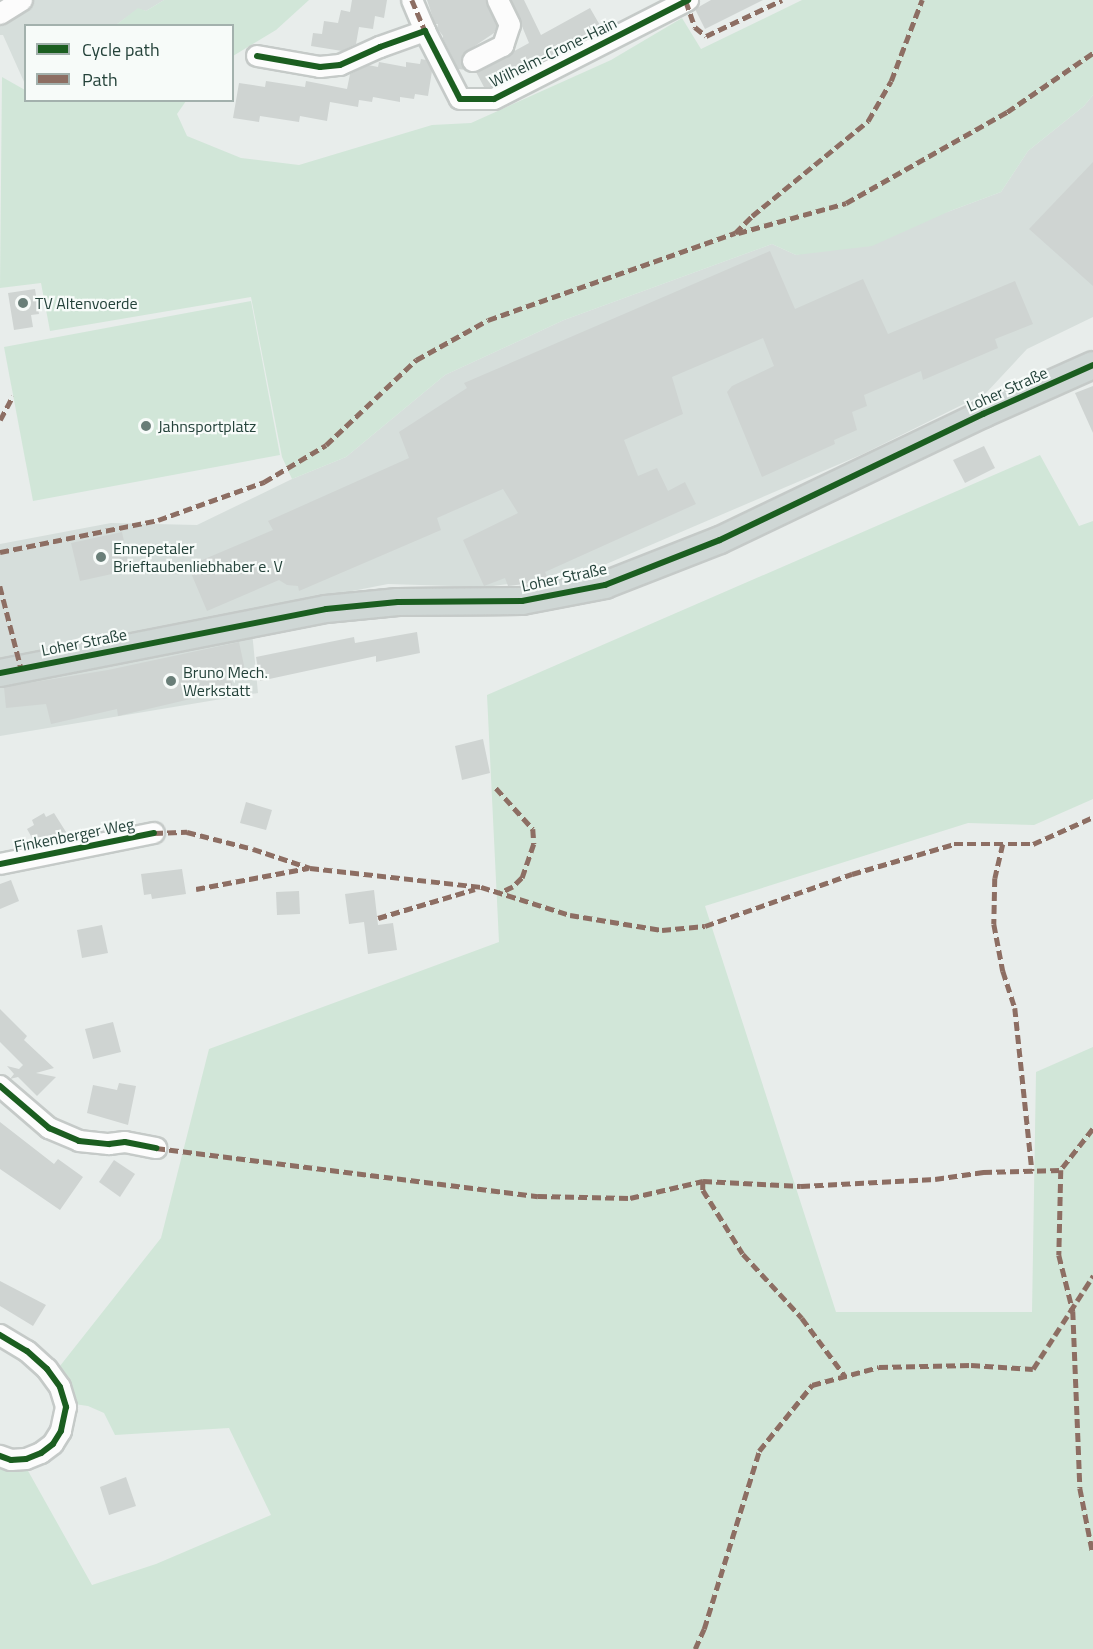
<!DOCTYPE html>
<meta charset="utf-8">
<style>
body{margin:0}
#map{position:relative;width:1093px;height:1649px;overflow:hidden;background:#e8edeb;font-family:"Titillium Web",sans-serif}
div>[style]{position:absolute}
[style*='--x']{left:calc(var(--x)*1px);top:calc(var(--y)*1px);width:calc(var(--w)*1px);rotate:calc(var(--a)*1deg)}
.built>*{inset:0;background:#d6dedb}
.green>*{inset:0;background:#d1e6d8}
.building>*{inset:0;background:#cfd4d2}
.roads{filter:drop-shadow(2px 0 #c5cac8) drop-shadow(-2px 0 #c5cac8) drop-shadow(0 2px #c5cac8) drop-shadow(0 -2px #c5cac8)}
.minor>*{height:20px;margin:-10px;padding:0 10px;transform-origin:10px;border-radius:10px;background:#fcfcfc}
.major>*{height:26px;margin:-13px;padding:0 13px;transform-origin:13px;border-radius:13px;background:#cfd7d5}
.quiet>*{height:4.5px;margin-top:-2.25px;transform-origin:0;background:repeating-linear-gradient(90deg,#8d6e63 0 9px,transparent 0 13.5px)}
.cycleway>*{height:6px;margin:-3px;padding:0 3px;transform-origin:3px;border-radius:3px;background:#1b5e20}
.dots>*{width:16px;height:16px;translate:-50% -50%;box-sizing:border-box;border:3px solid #f7fbf9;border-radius:50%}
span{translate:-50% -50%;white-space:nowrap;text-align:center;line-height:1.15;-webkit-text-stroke:4.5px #f7fbf9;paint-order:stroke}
.street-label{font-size:16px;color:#24423a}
.poi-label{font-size:16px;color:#24423a}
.left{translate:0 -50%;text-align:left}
.legend{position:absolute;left:24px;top:24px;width:210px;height:78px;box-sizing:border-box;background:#f7fbf9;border:2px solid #a3b1ad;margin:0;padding:8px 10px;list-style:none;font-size:18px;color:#24423a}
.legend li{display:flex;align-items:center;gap:12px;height:30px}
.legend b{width:30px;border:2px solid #a3b1ad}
</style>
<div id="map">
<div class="built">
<div style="clip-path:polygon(0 0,164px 0,146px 11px,138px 9px,116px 25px,26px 26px,25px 84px,3px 35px,0 35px)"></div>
<div style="clip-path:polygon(1093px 95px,1093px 317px,1027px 349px,986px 393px,863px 454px,583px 574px,485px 587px,388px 584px,250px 611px,258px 693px,0 736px,0 544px,111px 523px,197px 525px,292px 479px,346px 457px,445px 375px,564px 320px,772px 244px,796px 255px,950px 211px,1001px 192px,1028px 151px,1084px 106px)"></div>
</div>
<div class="green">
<div style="clip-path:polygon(164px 0,309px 0,276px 30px,233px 56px,232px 26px,116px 25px,138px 8px,146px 11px)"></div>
<div style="clip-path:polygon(802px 0,1093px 0,1093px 95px,1084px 106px,1028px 151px,1001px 192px,950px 211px,872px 246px,796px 255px,772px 244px,564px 320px,445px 375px,346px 457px,292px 479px,282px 457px,251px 297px,50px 331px,41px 283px,0 288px,2px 77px,25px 90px,26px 100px,186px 101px,177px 114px,187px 136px,241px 158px,299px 165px,432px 125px,471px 123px,611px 60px,682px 18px,701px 49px)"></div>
<div style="clip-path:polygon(251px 301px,280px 455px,33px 501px,4px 347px)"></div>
<div style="clip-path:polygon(1040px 455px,1079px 526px,1093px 521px,1093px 799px,1034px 825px,968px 823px,705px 906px,836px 1312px,1032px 1312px,1036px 1072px,1093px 1047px,1093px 1649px,0 1649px,0 1464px,27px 1469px,92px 1585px,156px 1564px,271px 1515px,229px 1428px,115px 1435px,104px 1413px,88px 1406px,74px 1404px,56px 1371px,161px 1238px,209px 1049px,499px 942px,487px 695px)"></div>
</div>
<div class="building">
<div style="clip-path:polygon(352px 0,387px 0,384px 18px,375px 16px,373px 29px,359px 27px,356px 44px,342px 51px,311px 46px,313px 33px,322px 34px,324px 21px,338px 23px,341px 10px,350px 12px)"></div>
<div style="clip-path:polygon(427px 0,486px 0,497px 26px,494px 33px,463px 54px,461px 61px,466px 70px,458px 69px,443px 39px,443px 36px,437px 28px,438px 24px,435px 24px)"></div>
<div style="clip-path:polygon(511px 0,524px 0,541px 35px,590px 8px,601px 27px,539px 62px,537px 57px,517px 68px,491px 82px,491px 87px,484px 87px,476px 72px,529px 43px)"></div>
<div style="clip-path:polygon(711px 0,763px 0,705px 29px,695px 9px)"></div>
<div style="clip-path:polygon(421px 59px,426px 60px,432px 71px,428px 96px,415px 94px,414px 99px,400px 97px,400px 102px,373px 97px,372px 102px,359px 100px,358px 107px,330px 102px,327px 121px,300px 116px,299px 122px,260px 116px,259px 122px,233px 118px,239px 83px,265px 87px,266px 81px,305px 87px,306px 81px,347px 89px,350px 74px,368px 65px,378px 67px,379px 62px,406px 67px,406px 62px,420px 64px)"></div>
<div style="clip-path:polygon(1093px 162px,1093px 286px,1029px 229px)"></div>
<div style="clip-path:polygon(770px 251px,795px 309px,863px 279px,888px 334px,1015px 281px,1033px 324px,995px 339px,998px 348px,923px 380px,921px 371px,864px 395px,867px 406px,852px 412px,857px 430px,834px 440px,835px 444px,762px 477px,727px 392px,732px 386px,774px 366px,763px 338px,672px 377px,683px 414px,624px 440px,638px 476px,657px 468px,668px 491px,685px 482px,696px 504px,545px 572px,549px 581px,508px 586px,505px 578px,484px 586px,463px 540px,518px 513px,503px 489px,437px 518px,441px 530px,299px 591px,298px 586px,287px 585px,279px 580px,207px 611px,188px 566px,273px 530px,268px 521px,409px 458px,399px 432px,467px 388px,464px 383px)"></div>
<div style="clip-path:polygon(35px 289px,39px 314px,31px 315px,33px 327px,14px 330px,8px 293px)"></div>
<div style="clip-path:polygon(1093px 386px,1093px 433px,1075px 393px)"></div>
<div style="clip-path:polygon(984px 446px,995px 468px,965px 483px,953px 460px)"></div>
<div style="clip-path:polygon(122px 532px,130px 570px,80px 581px,71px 543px)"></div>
<div style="clip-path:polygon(417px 632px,420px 653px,376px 662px,376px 656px,260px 681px,256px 657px,354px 637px,355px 643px)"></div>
<div style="clip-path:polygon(239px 642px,245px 670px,230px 674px,233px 689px,118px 716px,117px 709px,51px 724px,46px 704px,6px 708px,4px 687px,108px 670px)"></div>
<div style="clip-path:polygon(483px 739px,490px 773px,462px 780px,455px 746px)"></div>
<div style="clip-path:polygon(246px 802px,272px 810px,266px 830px,240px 823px)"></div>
<div style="clip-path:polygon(44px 813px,46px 817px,54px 813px,66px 832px,49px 842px,36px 845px,27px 829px,34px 825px,32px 820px)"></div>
<div style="clip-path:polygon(182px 869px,186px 894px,152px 899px,151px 894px,144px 895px,141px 874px)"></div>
<div style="clip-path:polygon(11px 880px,19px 901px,0 909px,0 884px)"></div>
<div style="clip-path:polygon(374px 890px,378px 925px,393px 923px,397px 950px,368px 954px,364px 922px,349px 924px,345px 894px)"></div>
<div style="clip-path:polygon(299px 891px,300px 914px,277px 915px,276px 892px)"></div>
<div style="clip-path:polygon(102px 925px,108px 953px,82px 958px,77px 930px)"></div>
<div style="clip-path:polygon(0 1009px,27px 1036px,24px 1040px,54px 1068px,36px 1073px,56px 1077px,37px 1096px,18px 1077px,10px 1079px,14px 1074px,7px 1066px,19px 1069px,23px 1065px,0 1042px)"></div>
<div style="clip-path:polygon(113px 1022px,121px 1052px,93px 1059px,85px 1029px)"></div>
<div style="clip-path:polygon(119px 1083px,136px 1086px,128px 1125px,87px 1113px,93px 1085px,117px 1090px)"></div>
<div style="clip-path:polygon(0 1122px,54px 1164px,58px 1159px,83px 1177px,60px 1210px,0 1169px)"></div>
<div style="clip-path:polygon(114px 1160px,135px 1174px,120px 1197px,99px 1182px)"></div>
<div style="clip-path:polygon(0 1281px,46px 1305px,33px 1326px,0 1306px)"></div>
<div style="clip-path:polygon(126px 1477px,136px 1506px,109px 1515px,100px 1487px)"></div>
</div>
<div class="roads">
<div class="minor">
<div style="--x:412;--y:0;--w:34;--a:67"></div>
<div style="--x:0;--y:14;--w:26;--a:-32"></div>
<div style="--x:257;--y:56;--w:64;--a:9.9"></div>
<div style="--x:320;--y:67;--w:20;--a:-6"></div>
<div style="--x:340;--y:65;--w:44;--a:-24.2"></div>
<div style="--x:380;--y:47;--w:48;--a:-19.6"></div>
<div style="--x:425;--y:31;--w:76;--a:62.8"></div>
<div style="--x:460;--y:99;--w:34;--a:0"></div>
<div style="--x:494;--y:99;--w:218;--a:-27"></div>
<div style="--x:473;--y:61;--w:34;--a:-27"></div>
<div style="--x:503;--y:46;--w:22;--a:-72"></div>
<div style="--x:510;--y:25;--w:28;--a:-116"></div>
<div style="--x:0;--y:864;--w:157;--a:-11.4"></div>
<div style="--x:0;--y:1086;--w:65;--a:40.6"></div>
<div style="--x:49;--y:1128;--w:33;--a:23"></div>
<div style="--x:79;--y:1141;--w:30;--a:6"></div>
<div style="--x:109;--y:1144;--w:16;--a:-7"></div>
<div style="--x:125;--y:1142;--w:32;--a:11"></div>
<div style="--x:0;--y:1335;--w:31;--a:31"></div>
<div style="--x:27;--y:1351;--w:27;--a:42"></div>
<div style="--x:47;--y:1369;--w:22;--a:54"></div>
<div style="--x:60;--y:1387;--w:21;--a:73"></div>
<div style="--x:66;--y:1407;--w:25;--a:102"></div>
<div style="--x:61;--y:1431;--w:15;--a:122"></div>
<div style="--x:53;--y:1444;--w:15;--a:143"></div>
<div style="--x:41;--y:1453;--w:16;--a:158"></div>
<div style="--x:26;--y:1459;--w:15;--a:176"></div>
<div style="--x:11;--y:1460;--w:12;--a:-160"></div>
</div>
<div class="major">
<div style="--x:0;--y:673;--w:332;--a:-11.1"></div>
<div style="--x:326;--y:609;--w:72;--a:-5.6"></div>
<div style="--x:398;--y:602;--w:124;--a:-0.5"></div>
<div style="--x:522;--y:601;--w:85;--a:-10.9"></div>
<div style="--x:605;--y:585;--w:123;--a:-21.4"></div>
<div style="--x:720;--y:540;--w:292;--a:-25.6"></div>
<div style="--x:983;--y:414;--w:120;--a:-24"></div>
</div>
</div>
<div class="quiet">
<div style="--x:412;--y:0;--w:34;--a:67"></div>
<div style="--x:686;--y:1;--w:28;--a:71"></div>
<div style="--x:695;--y:27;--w:14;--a:39"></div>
<div style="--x:706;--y:36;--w:84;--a:-25.3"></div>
<div style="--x:738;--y:233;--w:112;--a:-15.5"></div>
<div style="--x:846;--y:203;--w:185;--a:-29.5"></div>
<div style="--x:1007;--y:112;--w:104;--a:-34.5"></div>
<div style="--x:0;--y:420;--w:27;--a:-62"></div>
<div style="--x:0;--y:552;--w:161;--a:-11.4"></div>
<div style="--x:158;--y:520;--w:113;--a:-19.7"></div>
<div style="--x:264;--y:482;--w:72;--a:-30.8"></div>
<div style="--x:326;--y:445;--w:124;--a:-43.4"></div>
<div style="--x:416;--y:360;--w:82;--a:-29.1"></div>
<div style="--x:488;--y:320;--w:262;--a:-19.4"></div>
<div style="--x:735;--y:233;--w:24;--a:-45"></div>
<div style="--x:752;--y:216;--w:150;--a:-39.3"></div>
<div style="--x:868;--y:121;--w:46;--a:-60.1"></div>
<div style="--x:891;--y:81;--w:87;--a:-69.1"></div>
<div style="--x:0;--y:586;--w:85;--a:75.6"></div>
<div style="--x:496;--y:788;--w:55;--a:47.9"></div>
<div style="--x:533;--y:829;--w:15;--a:86"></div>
<div style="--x:534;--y:844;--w:36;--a:109"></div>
<div style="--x:522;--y:878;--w:13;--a:135"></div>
<div style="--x:513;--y:887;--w:14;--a:155"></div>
<div style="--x:154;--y:833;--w:33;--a:-2"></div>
<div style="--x:187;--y:832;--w:68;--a:14.4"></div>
<div style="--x:253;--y:849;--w:60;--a:18.4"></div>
<div style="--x:310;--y:868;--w:172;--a:6.3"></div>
<div style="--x:481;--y:887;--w:93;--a:17.5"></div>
<div style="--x:570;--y:915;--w:93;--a:9.3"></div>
<div style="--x:662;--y:930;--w:43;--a:-5.3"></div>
<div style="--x:705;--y:926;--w:156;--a:-19.5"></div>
<div style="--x:852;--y:874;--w:106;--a:-16.4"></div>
<div style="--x:954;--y:844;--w:79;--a:0"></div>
<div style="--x:1033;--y:844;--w:66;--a:-24.2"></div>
<div style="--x:1003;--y:844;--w:35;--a:103"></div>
<div style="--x:995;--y:878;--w:46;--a:91.2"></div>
<div style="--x:994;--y:924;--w:48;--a:79.2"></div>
<div style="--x:1003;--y:971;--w:39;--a:72"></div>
<div style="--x:1015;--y:1008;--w:164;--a:84"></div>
<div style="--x:196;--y:889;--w:114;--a:-10.6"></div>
<div style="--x:378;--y:918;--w:101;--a:-16.6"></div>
<div style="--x:1093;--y:1129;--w:52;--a:128"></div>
<div style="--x:1061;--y:1170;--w:85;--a:91.3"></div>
<div style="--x:1059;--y:1255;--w:58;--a:76"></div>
<div style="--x:1073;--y:1311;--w:177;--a:87.7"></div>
<div style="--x:1080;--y:1488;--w:67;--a:78.9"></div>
<div style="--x:156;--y:1148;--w:385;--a:7.2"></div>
<div style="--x:538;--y:1196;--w:92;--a:1.2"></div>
<div style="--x:630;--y:1198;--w:75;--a:-13.1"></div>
<div style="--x:703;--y:1181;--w:98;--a:2.9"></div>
<div style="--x:801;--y:1186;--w:134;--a:-3"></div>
<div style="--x:935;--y:1179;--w:49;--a:-8.3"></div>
<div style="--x:983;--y:1172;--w:78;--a:-1.5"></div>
<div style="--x:703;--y:1181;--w:9;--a:90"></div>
<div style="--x:703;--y:1190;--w:75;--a:58"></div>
<div style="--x:743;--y:1254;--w:87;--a:47.3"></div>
<div style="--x:802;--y:1318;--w:72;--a:53.4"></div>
<div style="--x:695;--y:1649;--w:22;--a:-66"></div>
<div style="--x:704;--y:1629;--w:186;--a:-72.8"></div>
<div style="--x:759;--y:1451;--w:85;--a:-51.2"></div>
<div style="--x:812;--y:1385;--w:69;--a:-15"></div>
<div style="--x:879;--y:1367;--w:92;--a:-1.2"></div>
<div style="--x:971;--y:1365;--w:62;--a:3.7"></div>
<div style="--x:1033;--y:1369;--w:111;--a:-57.2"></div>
</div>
<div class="cycleway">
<div style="--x:257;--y:56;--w:64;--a:9.9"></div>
<div style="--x:320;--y:67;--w:20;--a:-6"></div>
<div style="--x:340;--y:65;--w:44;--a:-24.2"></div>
<div style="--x:380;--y:47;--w:48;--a:-19.6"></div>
<div style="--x:425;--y:31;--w:76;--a:62.8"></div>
<div style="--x:460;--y:99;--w:34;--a:0"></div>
<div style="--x:494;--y:99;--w:218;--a:-27"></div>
<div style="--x:0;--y:673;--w:332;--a:-11.1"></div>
<div style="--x:326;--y:609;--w:72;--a:-5.6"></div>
<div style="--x:398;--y:602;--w:124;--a:-0.5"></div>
<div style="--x:522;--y:601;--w:85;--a:-10.9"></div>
<div style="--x:605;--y:585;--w:123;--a:-21.4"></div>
<div style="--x:720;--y:540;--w:292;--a:-25.6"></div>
<div style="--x:983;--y:414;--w:120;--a:-24"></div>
<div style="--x:0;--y:864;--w:157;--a:-11.4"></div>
<div style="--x:0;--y:1086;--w:65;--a:40.6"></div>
<div style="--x:49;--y:1128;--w:33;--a:23"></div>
<div style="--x:79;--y:1141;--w:30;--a:6"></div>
<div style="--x:109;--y:1144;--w:16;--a:-7"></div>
<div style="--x:125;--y:1142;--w:32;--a:11"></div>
<div style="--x:0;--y:1335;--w:31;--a:31"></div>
<div style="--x:27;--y:1351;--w:27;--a:42"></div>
<div style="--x:47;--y:1369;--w:22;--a:54"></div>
<div style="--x:60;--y:1387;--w:21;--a:73"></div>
<div style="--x:66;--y:1407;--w:25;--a:102"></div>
<div style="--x:61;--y:1431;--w:15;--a:122"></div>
<div style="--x:53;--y:1444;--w:15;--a:143"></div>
<div style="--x:41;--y:1453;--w:16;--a:158"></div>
<div style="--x:26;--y:1459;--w:15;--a:176"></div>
<div style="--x:11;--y:1460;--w:12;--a:-160"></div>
</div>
<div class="dots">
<div style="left:23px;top:303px;background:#697e78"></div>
<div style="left:146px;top:426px;background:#697e78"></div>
<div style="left:101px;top:557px;background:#697e78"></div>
<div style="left:171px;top:681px;background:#697e78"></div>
</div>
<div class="street-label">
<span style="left:553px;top:52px;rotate:-26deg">Wilhelm-Crone-Hain</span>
<span style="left:1007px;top:389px;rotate:-24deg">Loher Straße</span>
<span style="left:564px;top:577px;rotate:-12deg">Loher Straße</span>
<span style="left:84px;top:642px;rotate:-11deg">Loher Straße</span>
<span style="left:74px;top:835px;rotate:-11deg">Finkenberger Weg</span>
</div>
<div class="poi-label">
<span class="left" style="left:35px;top:303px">TV Altenvoerde</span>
<span class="left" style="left:158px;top:426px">Jahnsportplatz</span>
<span class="left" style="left:113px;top:557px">Ennepetaler<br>Brieftaubenliebhaber e. V</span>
<span class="left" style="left:183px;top:681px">Bruno Mech.<br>Werkstatt</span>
</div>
<ul class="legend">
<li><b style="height:8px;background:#1b5e20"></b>Cycle path</li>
<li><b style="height:8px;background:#8d6e63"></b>Path</li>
</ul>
</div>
